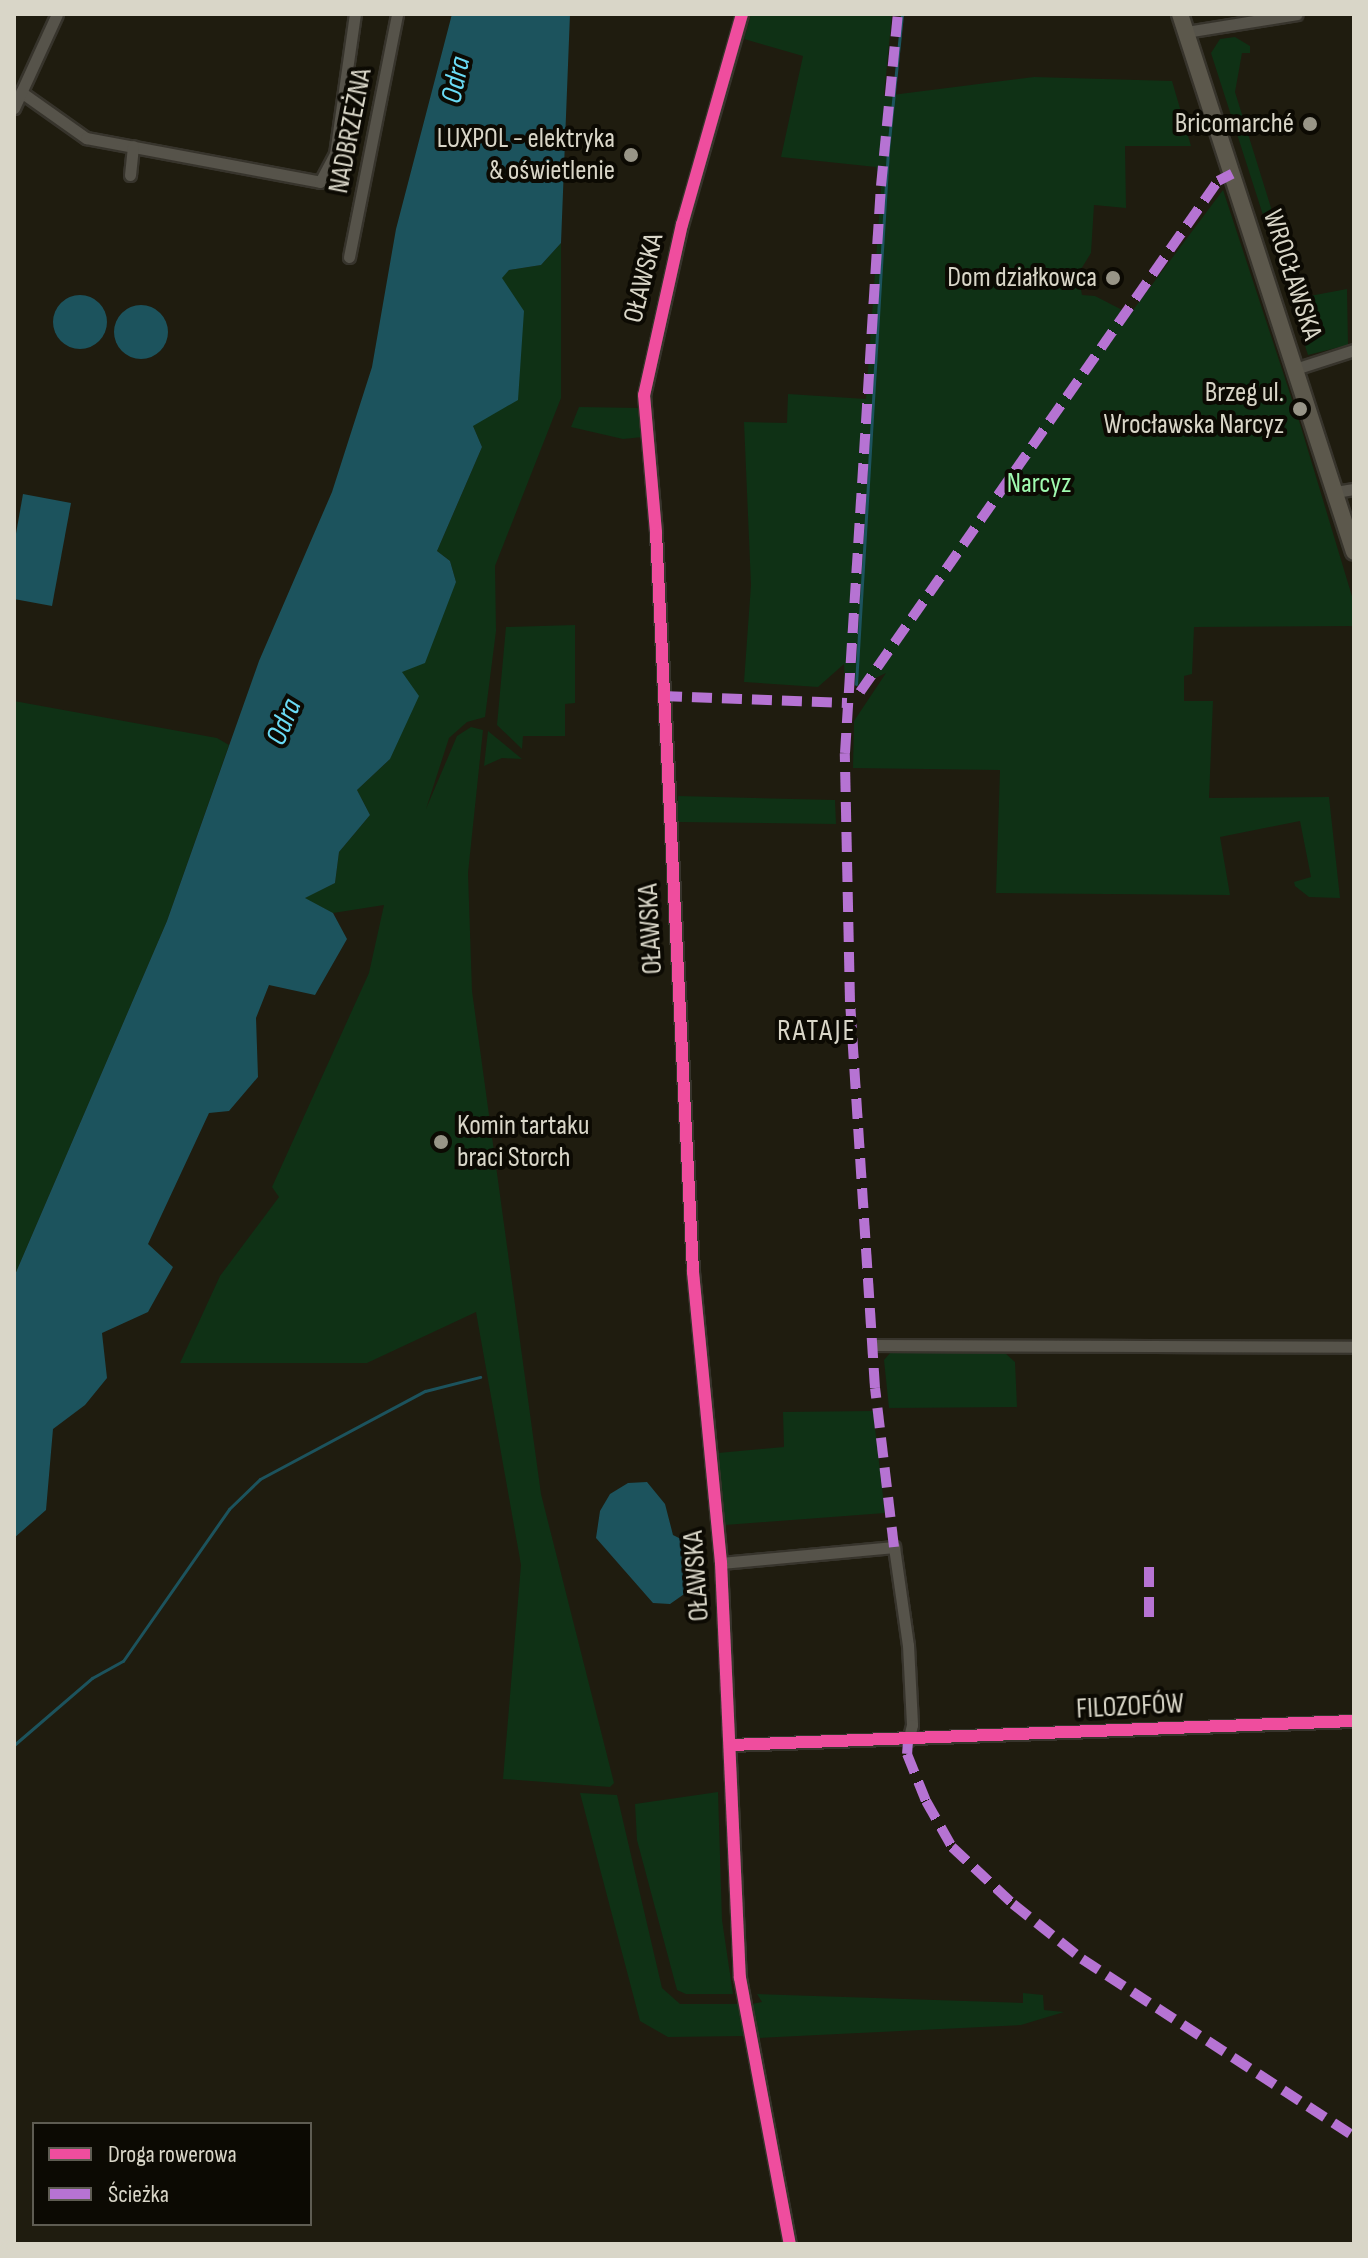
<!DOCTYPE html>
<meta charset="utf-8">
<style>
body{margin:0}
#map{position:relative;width:1368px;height:2258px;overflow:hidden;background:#1f1c0f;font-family:"Sofia Sans Condensed",sans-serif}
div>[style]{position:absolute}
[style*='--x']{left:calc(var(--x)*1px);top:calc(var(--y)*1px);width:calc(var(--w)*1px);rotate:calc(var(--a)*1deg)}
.green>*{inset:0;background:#0f3115}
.water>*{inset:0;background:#1c535d}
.round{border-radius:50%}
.stream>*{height:3px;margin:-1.5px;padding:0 1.5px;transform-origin:1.5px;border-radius:1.5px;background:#1c535d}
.roads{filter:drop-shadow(2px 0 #37342c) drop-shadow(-2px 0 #37342c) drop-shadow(0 2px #37342c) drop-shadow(0 -2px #37342c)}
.street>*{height:11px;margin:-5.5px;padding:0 5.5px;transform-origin:5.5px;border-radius:5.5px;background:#56534a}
.secondary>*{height:16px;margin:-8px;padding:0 8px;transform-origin:8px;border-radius:8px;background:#5c584c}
.quiet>*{height:10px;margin-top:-5px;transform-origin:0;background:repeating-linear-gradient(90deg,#b673d3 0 20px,transparent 0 30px)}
.cycleway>*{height:12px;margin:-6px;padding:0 6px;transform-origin:6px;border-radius:6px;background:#ef4d9e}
.dots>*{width:22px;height:22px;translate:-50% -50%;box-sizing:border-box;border:4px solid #0c0a03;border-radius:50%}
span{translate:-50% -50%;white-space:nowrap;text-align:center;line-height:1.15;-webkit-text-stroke:8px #0c0a03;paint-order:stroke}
.poi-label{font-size:28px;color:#d9d6c8}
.right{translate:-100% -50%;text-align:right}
.left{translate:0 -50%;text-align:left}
.street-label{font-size:28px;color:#d9d6c8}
.park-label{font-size:28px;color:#9ffaaf}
.water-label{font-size:30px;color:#6adbf5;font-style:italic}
.neighbourhood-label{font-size:30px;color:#d9d6c8;letter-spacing:2px}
.frame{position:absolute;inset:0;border:16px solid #d9d6c8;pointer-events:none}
.legend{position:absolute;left:32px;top:2122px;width:280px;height:104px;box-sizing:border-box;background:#0c0a03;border:2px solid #5e5c52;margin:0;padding:10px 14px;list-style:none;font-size:24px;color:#d9d6c8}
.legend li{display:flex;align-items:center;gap:16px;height:40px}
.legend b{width:40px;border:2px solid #5e5c52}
</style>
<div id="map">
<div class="green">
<div style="clip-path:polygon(751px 14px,892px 14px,884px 96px,1034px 77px,1172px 81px,1191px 146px,1125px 146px,1126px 208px,1094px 205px,1091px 253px,1078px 274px,1082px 295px,1095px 296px,1130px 314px,1223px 190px,1301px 427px,1354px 603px,1354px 626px,1194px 627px,1192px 674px,1184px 676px,1184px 701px,1213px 701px,1209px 798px,1329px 797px,1340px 898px,1309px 897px,1295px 886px,1294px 882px,1311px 877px,1300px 821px,1220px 837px,1230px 895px,996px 893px,1000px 770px,853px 768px,854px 721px,886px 673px,859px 686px,845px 685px,844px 664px,818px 687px,744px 682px,751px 585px,744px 422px,787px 423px,788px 394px,866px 399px,881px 189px,876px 167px,781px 157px,803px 56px,744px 39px)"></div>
<div style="clip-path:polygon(1235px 37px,1250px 46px,1250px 53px,1242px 53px,1235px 92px,1299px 298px,1347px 289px,1348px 345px,1308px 355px,1211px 53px,1220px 39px)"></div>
<div style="clip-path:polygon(561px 243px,561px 398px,495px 566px,496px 631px,485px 717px,467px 722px,449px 738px,426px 809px,457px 736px,471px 727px,483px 730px,468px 873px,472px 991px,541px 1494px,614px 1783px,610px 1787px,503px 1779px,521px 1565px,476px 1312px,367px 1363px,180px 1363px,220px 1276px,279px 1197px,272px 1187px,369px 973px,384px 905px,333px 913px,304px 898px,335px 883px,339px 852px,370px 815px,357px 790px,390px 759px,402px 672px,456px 582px,450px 561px,437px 551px,482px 447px,473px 426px,501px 278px,509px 270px,541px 265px)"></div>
<div style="clip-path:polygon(579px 407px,639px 408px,643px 437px,623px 439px,571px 427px)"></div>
<div style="clip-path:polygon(575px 625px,575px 703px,565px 704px,565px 736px,523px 736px,522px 749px,497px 725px,506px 627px)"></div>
<div style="clip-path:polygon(14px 701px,217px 738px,229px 745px,167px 921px,14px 1277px)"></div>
<div style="clip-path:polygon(488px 731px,522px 759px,502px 758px,484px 766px)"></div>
<div style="clip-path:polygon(678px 796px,835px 800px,836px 824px,678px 822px)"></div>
<div style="clip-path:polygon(891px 1352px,1005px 1353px,1015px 1362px,1017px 1407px,889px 1408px,884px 1360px)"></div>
<div style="clip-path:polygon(873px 1411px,885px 1513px,725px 1525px,718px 1453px,784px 1447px,783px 1412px)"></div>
<div style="clip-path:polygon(718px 1792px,722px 1920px,733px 1994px,686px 1994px,677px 1990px,637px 1840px,635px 1804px)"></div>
<div style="clip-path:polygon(580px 1793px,617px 1795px,662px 1988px,680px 2004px,739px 2004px,745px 2036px,668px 2037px,640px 2021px)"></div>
<div style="clip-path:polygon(1023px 1993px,1043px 1995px,1044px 2010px,1064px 2012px,1021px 2025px,758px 2038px,752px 2004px,762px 2002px,757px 1994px,1023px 2003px)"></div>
</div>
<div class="water">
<div style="clip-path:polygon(452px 14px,570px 14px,561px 243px,541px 265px,509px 270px,502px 278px,524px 311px,518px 400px,473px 426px,482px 447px,437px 551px,450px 561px,456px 582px,425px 663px,402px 672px,419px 696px,390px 759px,357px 790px,370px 815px,339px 852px,335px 883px,305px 898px,333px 913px,347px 939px,315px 995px,269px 985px,256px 1018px,258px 1077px,229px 1111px,209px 1113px,148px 1244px,173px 1267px,148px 1312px,102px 1333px,107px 1378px,85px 1405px,53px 1429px,46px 1510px,14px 1538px,14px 1277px,167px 921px,259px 661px,332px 492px,372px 367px,396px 229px)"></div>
<div class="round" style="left:53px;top:295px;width:54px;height:54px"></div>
<div class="round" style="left:114px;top:305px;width:54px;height:54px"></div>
<div style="clip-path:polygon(23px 494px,71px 503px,52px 606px,14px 599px,14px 545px)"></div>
<div style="clip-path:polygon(647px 1482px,665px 1504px,673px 1535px,691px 1544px,698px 1571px,690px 1590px,670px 1604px,653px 1603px,596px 1538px,600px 1511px,610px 1494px,628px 1483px)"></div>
</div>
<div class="stream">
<div style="--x:856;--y:684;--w:535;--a:-86.57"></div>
<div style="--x:888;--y:150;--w:137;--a:-84.1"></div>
<div style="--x:14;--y:1745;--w:103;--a:-40.7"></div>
<div style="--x:92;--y:1678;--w:35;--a:-29"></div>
<div style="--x:123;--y:1661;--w:185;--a:-55.1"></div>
<div style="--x:229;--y:1509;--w:43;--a:-44.1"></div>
<div style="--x:260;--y:1479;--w:187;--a:-28.1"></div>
<div style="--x:425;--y:1391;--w:57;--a:-14.3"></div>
</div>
<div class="roads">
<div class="street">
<div style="--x:742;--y:14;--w:218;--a:105.9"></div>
<div style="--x:682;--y:224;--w:175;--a:102.5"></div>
<div style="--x:644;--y:395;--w:139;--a:85"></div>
<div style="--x:656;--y:533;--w:740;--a:87.13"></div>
<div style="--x:693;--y:1272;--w:292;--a:84.5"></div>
<div style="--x:721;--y:1563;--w:415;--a:87.4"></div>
<div style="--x:740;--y:1978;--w:271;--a:79.4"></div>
<div style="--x:1186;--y:32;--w:112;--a:-9.2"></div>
<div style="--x:21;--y:92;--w:80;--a:35.3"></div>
<div style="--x:86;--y:138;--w:238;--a:10.6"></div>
<div style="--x:320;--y:182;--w:32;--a:-62"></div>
<div style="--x:335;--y:154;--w:141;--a:-81.9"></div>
<div style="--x:14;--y:108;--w:103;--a:-65.4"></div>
<div style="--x:130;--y:175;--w:29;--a:-84"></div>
<div style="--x:349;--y:257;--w:248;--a:-78.8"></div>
<div style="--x:1295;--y:369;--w:62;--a:-17.9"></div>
<div style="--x:1335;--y:492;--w:19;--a:-9"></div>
<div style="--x:876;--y:1345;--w:478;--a:0.2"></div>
<div style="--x:721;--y:1563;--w:174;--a:-5.3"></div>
<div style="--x:894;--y:1547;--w:99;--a:81.9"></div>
<div style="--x:908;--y:1645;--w:80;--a:87.1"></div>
<div style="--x:912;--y:1725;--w:16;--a:104"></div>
<div style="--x:731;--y:1745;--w:623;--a:-2.21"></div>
</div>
<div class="secondary">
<div style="--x:1180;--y:14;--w:565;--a:72.08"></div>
</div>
</div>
<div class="quiet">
<div style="--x:860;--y:692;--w:624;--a:-54.99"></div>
<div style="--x:1218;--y:181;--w:16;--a:-27"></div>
<div style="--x:662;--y:696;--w:185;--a:2.2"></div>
<div style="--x:894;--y:1547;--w:160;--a:-96.8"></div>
<div style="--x:875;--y:1388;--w:387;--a:-93.7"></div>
<div style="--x:850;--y:1002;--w:249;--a:-91.2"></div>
<div style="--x:845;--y:753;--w:568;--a:-86.37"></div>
<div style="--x:881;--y:186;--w:173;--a:-84.4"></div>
<div style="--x:1149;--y:1617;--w:50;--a:-90"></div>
<div style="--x:908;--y:1741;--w:13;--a:94"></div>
<div style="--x:907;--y:1754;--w:51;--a:68"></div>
<div style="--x:926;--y:1801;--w:53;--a:60.5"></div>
<div style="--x:952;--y:1847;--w:83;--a:43.1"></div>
<div style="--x:1013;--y:1904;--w:88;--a:38.6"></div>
<div style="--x:1082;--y:1959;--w:325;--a:33.1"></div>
</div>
<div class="cycleway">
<div style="--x:742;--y:14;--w:218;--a:105.9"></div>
<div style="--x:682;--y:224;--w:175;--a:102.5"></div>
<div style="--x:644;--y:395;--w:139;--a:85"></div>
<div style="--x:656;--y:533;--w:740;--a:87.13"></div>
<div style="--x:693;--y:1272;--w:292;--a:84.5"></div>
<div style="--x:721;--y:1563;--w:415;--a:87.4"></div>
<div style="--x:740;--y:1978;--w:271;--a:79.4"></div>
<div style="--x:731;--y:1745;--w:623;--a:-2.21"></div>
</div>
<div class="dots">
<div style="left:1310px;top:124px;background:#989587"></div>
<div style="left:631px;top:155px;background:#989587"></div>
<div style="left:1113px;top:278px;background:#989587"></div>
<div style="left:1300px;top:409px;background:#989587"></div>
<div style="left:441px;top:1142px;background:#989587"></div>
</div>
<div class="poi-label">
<span class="right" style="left:1294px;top:124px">Bricomarché</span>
<span class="right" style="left:615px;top:155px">LUXPOL - elektryka<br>&amp; oświetlenie</span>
<span class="right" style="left:1097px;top:278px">Dom działkowca</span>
<span class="right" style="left:1284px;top:409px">Brzeg ul.<br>Wrocławska Narcyz</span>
<span class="left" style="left:457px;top:1142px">Komin tartaku<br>braci Storch</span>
</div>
<div class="street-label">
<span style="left:351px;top:131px;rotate:-79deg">NADBRZEŻNA</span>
<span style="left:1292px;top:275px;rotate:72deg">WROCŁAWSKA</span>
<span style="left:644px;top:278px;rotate:-76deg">OŁAWSKA</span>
<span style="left:651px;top:929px;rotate:-93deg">OŁAWSKA</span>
<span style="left:697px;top:1576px;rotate:-94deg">OŁAWSKA</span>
<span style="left:1130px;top:1707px;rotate:-3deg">FILOZOFÓW</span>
</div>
<div class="park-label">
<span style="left:1039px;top:484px">Narcyz</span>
</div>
<div class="water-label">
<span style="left:456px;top:80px;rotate:-78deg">Odra</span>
<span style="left:284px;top:722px;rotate:-67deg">Odra</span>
</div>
<div class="neighbourhood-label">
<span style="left:817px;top:1031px">RATAJE</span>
</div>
<div class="frame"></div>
<ul class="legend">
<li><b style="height:10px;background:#ef4d9e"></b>Droga rowerowa</li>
<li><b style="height:10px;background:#b673d3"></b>Ścieżka</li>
</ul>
</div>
